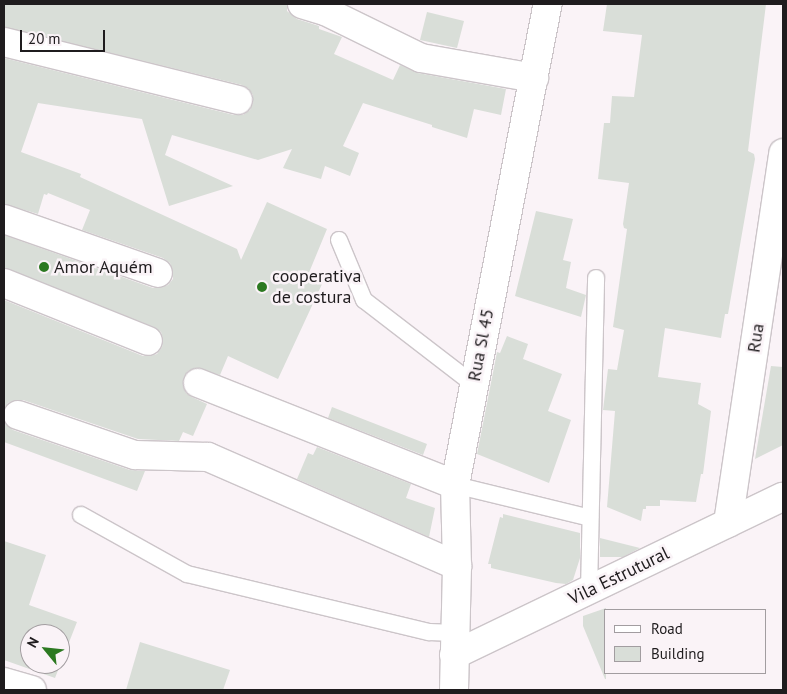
<!DOCTYPE html>
<meta charset="utf-8">
<style>
body{margin:0}
#map{position:relative;width:787px;height:694px;overflow:hidden;background:#faf3f7;font-family:"PT Sans",sans-serif}
div>[style]{position:absolute}
[style*='--x']{left:calc(var(--x)*1px);top:calc(var(--y)*1px);width:calc(var(--w)*1px);rotate:calc(var(--a)*1deg)}
.building>*{inset:0;background:#d9ded8}
.roads{filter:drop-shadow(1px 0 #ccc5c9) drop-shadow(-1px 0 #ccc5c9) drop-shadow(0 1px #ccc5c9) drop-shadow(0 -1px #ccc5c9)}
.lane>*{height:16px;margin:-8px;padding:0 8px;transform-origin:8px;border-radius:8px;background:#fff}
.street>*{height:28px;margin:-14px;padding:0 14px;transform-origin:14px;border-radius:14px;background:#fff}
.dots>*{width:14px;height:14px;translate:-50% -50%;box-sizing:border-box;border:2px solid #faf3f7;border-radius:50%}
span{translate:-50% -50%;white-space:nowrap;text-align:center;line-height:1.15;-webkit-text-stroke:5px #faf3f7;paint-order:stroke}
.poi-label{font-size:18px;color:#1f1c1e}
.left{translate:0 -50%;text-align:left}
.street-label{font-size:18px;color:#1f1c1e}
.frame{position:absolute;inset:0;border:5px solid #1f1c1e;pointer-events:none}
.legend{position:absolute;left:604px;top:609px;width:162px;height:65px;box-sizing:border-box;background:#faf3f7;border:1px solid #a29da0;margin:0;padding:6px 9px;list-style:none;font-size:15px;color:#1f1c1e}
.legend li{display:flex;align-items:center;gap:10px;height:25px}
.legend b{width:25px;border:1px solid #a29da0}
.north{position:absolute;left:20px;top:624px;width:50px;height:50px;box-sizing:border-box;background:#faf3f7;border:1px solid #a29da0;border-radius:50%;rotate:298deg;font-size:14px;font-weight:700;line-height:20px;text-align:center;color:#1f1c1e}
.north::after{content:'';display:block;margin:auto;width:18px;height:22px;background:#2c7921;clip-path:polygon(50% 0,100% 100%,50% 72%,0 100%)}
.scale{position:absolute;left:20px;top:30px;width:85px;height:22px;box-sizing:border-box;border:2px solid #1f1c1e;border-top:0;padding-left:6px;font-size:15px;line-height:18px;white-space:nowrap;color:#1f1c1e;-webkit-text-stroke:4px #faf3f7;paint-order:stroke}
</style>
<div id="map">
<div class="building">
<div style="clip-path:polygon(4px 4px,287px 4px,287px 11px,297px 19px,319px 26px,319px 29px,342px 37px,334px 54px,393px 80px,400px 65px,418px 73px,506px 89px,501px 115px,474px 109px,467px 138px,432px 127px,432px 125px,363px 103px,343px 146px,359px 153px,350px 176px,325px 166px,321px 179px,283px 168px,292px 149px,258px 160px,172px 135px,165px 155px,233px 186px,169px 206px,142px 119px,38px 103px,21px 152px,81px 174px,80px 177px,237px 249px,241px 260px,267px 202px,327px 229px,308px 275px,323px 282px,278px 379px,228px 356px,220px 375px,195px 368px,188px 371px,184px 377px,183px 386px,186px 393px,192px 397px,207px 404px,193px 436px,183px 432px,179px 441px,138px 439px,23px 400px,15px 400px,8px 403px,4px 409px,4px 300px,143px 356px,150px 356px,157px 354px,162px 347px,163px 339px,161px 332px,154px 327px,4px 268px,4px 235px,153px 288px,160px 288px,168px 285px,173px 279px,173px 271px,170px 263px,163px 258px,82px 230px,90px 210px,48px 193px,47px 195px,44px 194px,38px 214px,4px 204px,4px 58px,234px 115px,243px 115px,250px 110px,253px 103px,253px 95px,248px 88px,242px 85px,4px 27px)"></div>
<div style="clip-path:polygon(607px 4px,766px 4px,748px 151px,754px 154px,755px 159px,728px 314px,725px 314px,721px 338px,665px 328px,658px 377px,701px 383px,698px 404px,711px 411px,703px 474px,701px 474px,696px 502px,660px 500px,660px 506px,646px 506px,646px 509px,643px 509px,641px 521px,607px 507px,615px 411px,603px 410px,608px 369px,617px 370px,624px 330px,613px 327px,627px 229px,624px 228px,623px 224px,629px 183px,598px 179px,604px 123px,610px 123px,612px 96px,634px 97px,642px 35px,603px 31px)"></div>
<div style="clip-path:polygon(427px 12px,464px 21px,457px 48px,420px 40px)"></div>
<div style="clip-path:polygon(536px 211px,573px 219px,563px 260px,571px 262px,566px 288px,586px 295px,581px 317px,515px 296px)"></div>
<div style="clip-path:polygon(507px 336px,528px 344px,523px 359px,562px 374px,548px 411px,571px 420px,549px 483px,477px 454px,497px 352px,500px 353px)"></div>
<div style="clip-path:polygon(771px 366px,783px 367px,783px 445px,755px 459px)"></div>
<div style="clip-path:polygon(332px 407px,427px 444px,423px 455px,328px 418px)"></div>
<div style="clip-path:polygon(4px 420px,13px 430px,130px 470px,145px 471px,137px 491px,4px 442px)"></div>
<div style="clip-path:polygon(317px 447px,411px 484px,406px 498px,435px 508px,429px 537px,297px 479px,308px 453px,313px 455px)"></div>
<div style="clip-path:polygon(503px 514px,580px 533px,580px 558px,573px 580px,566px 584px,556px 583px,491px 568px,491px 564px,488px 564px,500px 517px,503px 518px)"></div>
<div style="clip-path:polygon(600px 538px,640px 548px,623px 557px,600px 557px)"></div>
<div style="clip-path:polygon(evenodd,4px 541px,46px 555px,29px 605px,77px 622px,55px 678px,4px 660px,4px 541px,30px 634px,60px 634px,60px 664px,30px 664px,30px 634px)"></div>
<div style="clip-path:polygon(606px 608px,606px 679px,605px 679px,583px 626px,583px 616px)"></div>
<div style="clip-path:polygon(140px 642px,230px 670px,223px 690px,126px 690px)"></div>
</div>
<div class="roads">
<div class="lane">
<div style="--x:339;--y:240;--w:65;--a:67.4"></div>
<div style="--x:364;--y:300;--w:138;--a:37.6"></div>
<div style="--x:455;--y:485;--w:139;--a:13.7"></div>
<div style="--x:81;--y:515;--w:121;--a:29.1"></div>
<div style="--x:187;--y:574;--w:249;--a:13.5"></div>
<div style="--x:429;--y:632;--w:26;--a:2"></div>
<div style="--x:589;--y:591;--w:313;--a:-88.7"></div>
</div>
<div class="street">
<div style="--x:302;--y:4;--w:24;--a:17"></div>
<div style="--x:325;--y:11;--w:107;--a:26.1"></div>
<div style="--x:421;--y:58;--w:115;--a:10"></div>
<div style="--x:4;--y:42;--w:241;--a:13.9"></div>
<div style="--x:4;--y:219;--w:163;--a:19.3"></div>
<div style="--x:4;--y:283;--w:155;--a:21.9"></div>
<div style="--x:198;--y:383;--w:277;--a:21.6"></div>
<div style="--x:18;--y:415;--w:124;--a:18.9"></div>
<div style="--x:135;--y:455;--w:73;--a:1.6"></div>
<div style="--x:208;--y:457;--w:272;--a:23.6"></div>
<div style="--x:728;--y:523;--w:374;--a:-81.5"></div>
<div style="--x:454;--y:655;--w:365;--a:-25.7"></div>
<div style="--x:4;--y:682;--w:29;--a:16"></div>
<div style="--x:454;--y:690;--w:124;--a:-88.6"></div>
<div style="--x:457;--y:566;--w:81;--a:-91.4"></div>
<div style="--x:455;--y:485;--w:490;--a:-79.1"></div>
</div>
</div>
<div class="dots">
<div style="left:44px;top:267px;background:#2c7921"></div>
<div style="left:262px;top:287px;background:#2c7921"></div>
</div>
<div class="poi-label">
<span class="left" style="left:54px;top:267px">Amor Aquém</span>
<span class="left" style="left:272px;top:287px">cooperativa<br>de costura</span>
</div>
<div class="street-label">
<span style="left:756px;top:338px;rotate:-81deg">Rua</span>
<span style="left:481px;top:345px;rotate:-79deg">Rua Sl 45</span>
<span style="left:619px;top:576px;rotate:-26deg">Vila Estrutural</span>
</div>
<div class="frame"></div>
<ul class="legend">
<li><b style="height:6px;background:#fff"></b>Road</li>
<li><b style="height:14px;background:#d9ded8"></b>Building</li>
</ul>
<div class="north">N</div>
<div class="scale">20 m</div>
</div>
